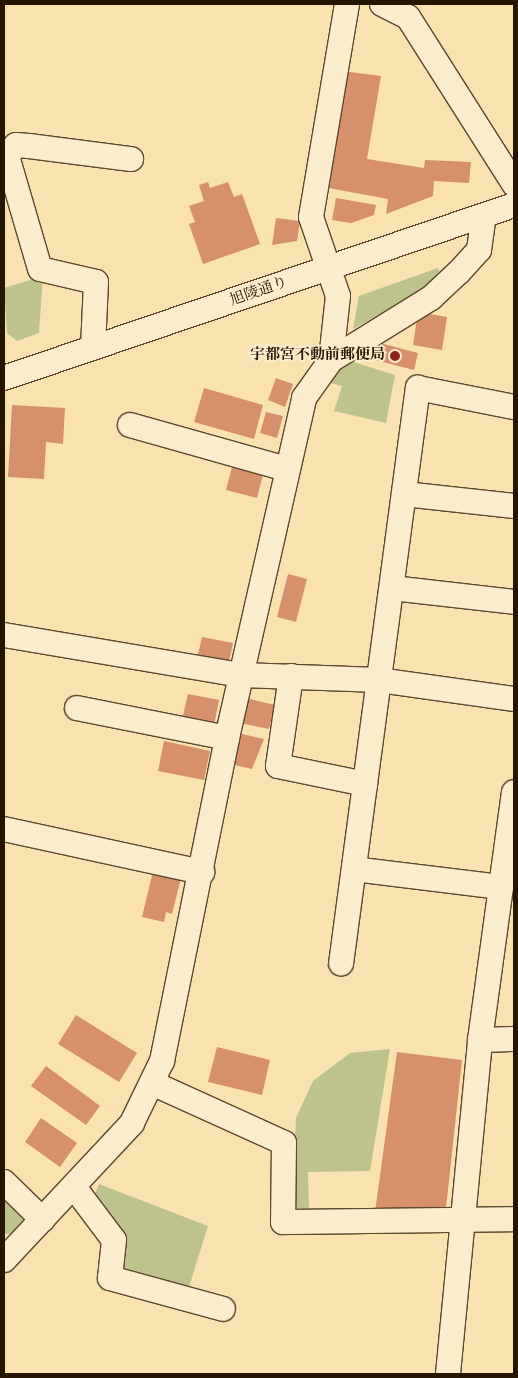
<!DOCTYPE html>
<meta charset="utf-8">
<style>
body{margin:0}
#map{position:relative;width:518px;height:1378px;overflow:hidden;background:#f9e2b0;font-family:"Sorts Mill Goudy","Noto Serif JP",serif}
div>[style]{position:absolute}
[style*='--x']{left:calc(var(--x)*1px);top:calc(var(--y)*1px);width:calc(var(--w)*1px);rotate:calc(var(--a)*1deg)}
.green>*{inset:0;background:#bec38b}
.building>*{inset:0;background:#d6906c}
.roads{filter:drop-shadow(1px 0 #5b482d) drop-shadow(-1px 0 #5b482d) drop-shadow(0 1px #5b482d) drop-shadow(0 -1px #5b482d)}
.minor>*{height:24px;margin:-12px;padding:0 12px;transform-origin:12px;border-radius:12px;background:#fbeccc}
.dots>*{width:14px;height:14px;translate:-50% -50%;box-sizing:border-box;border:2px solid #fbeccc;border-radius:50%}
span{translate:-50% -50%;white-space:nowrap;text-align:center;line-height:1.15;-webkit-text-stroke:4px #fbeccc;paint-order:stroke}
.street-label{font-size:15px;color:#261501}
.poi-label{font-size:15px;color:#261501;font-weight:700}
.right{translate:-100% -50%;text-align:right}
.frame{position:absolute;inset:0;border:5px solid #261501;pointer-events:none}
</style>
<div id="map">
<div class="green">
<div style="clip-path:polygon(438px 268px,440px 273px,421px 291px,353px 329px,359px 296px)"></div>
<div style="clip-path:polygon(31px 273px,43px 276px,39px 333px,17px 341px,7px 333px,4px 288px,30px 280px)"></div>
<div style="clip-path:polygon(347px 360px,395px 375px,386px 423px,334px 411px,342px 386px,327px 382px)"></div>
<div style="clip-path:polygon(390px 1049px,370px 1171px,308px 1172px,309px 1211px,291px 1211px,296px 1118px,313px 1081px,350px 1053px)"></div>
<div style="clip-path:polygon(99px 1184px,208px 1226px,189px 1287px,118px 1268px,124px 1231px,94px 1197px)"></div>
<div style="clip-path:polygon(4px 1197px,29px 1216px,12px 1235px,4px 1233px)"></div>
</div>
<div class="building">
<div style="clip-path:polygon(342px 71px,381px 76px,367px 159px,424px 168px,425px 160px,471px 162px,469px 183px,434px 181px,433px 196px,386px 214px,388px 199px,323px 187px)"></div>
<div style="clip-path:polygon(208px 182px,210px 188px,228px 182px,234px 197px,242px 194px,260px 244px,203px 264px,189px 224px,195px 222px,189px 206px,204px 201px,199px 185px)"></div>
<div style="clip-path:polygon(336px 198px,376px 205px,374px 215px,351px 223px,332px 220px)"></div>
<div style="clip-path:polygon(276px 218px,300px 221px,297px 241px,272px 245px)"></div>
<div style="clip-path:polygon(418px 312px,447px 317px,442px 350px,413px 345px)"></div>
<div style="clip-path:polygon(376px 342px,418px 353px,414px 370px,371px 359px)"></div>
<div style="clip-path:polygon(276px 378px,293px 384px,285px 407px,268px 400px)"></div>
<div style="clip-path:polygon(204px 388px,263px 405px,254px 439px,194px 422px)"></div>
<div style="clip-path:polygon(12px 405px,65px 408px,63px 444px,46px 442px,44px 479px,8px 477px)"></div>
<div style="clip-path:polygon(266px 412px,283px 416px,277px 438px,260px 433px)"></div>
<div style="clip-path:polygon(233px 463px,264px 471px,257px 498px,226px 490px)"></div>
<div style="clip-path:polygon(288px 574px,307px 579px,296px 622px,277px 617px)"></div>
<div style="clip-path:polygon(202px 637px,233px 643px,228px 666px,197px 659px)"></div>
<div style="clip-path:polygon(188px 694px,219px 700px,214px 726px,182px 720px)"></div>
<div style="clip-path:polygon(246px 698px,275px 705px,269px 729px,240px 723px)"></div>
<div style="clip-path:polygon(238px 733px,264px 739px,252px 769px,230px 764px)"></div>
<div style="clip-path:polygon(164px 741px,210px 751px,204px 780px,158px 771px)"></div>
<div style="clip-path:polygon(153px 871px,181px 878px,172px 914px,166px 912px,164px 922px,142px 917px)"></div>
<div style="clip-path:polygon(76px 1015px,137px 1053px,119px 1082px,58px 1044px)"></div>
<div style="clip-path:polygon(217px 1047px,270px 1060px,262px 1095px,208px 1082px)"></div>
<div style="clip-path:polygon(397px 1052px,462px 1060px,446px 1208px,375px 1212px)"></div>
<div style="clip-path:polygon(46px 1066px,100px 1106px,86px 1125px,31px 1086px)"></div>
<div style="clip-path:polygon(41px 1118px,77px 1143px,60px 1167px,25px 1142px)"></div>
</div>
<div class="roads">
<div class="minor">
<div style="--x:382;--y:4;--w:29;--a:27"></div>
<div style="--x:408;--y:17;--w:198;--a:57.6"></div>
<div style="--x:93;--y:348;--w:66;--a:-87.4"></div>
<div style="--x:96;--y:282;--w:57;--a:-166.9"></div>
<div style="--x:40;--y:269;--w:118;--a:-106.3"></div>
<div style="--x:7;--y:156;--w:14;--a:-51"></div>
<div style="--x:16;--y:145;--w:13;--a:4"></div>
<div style="--x:29;--y:146;--w:103;--a:7.3"></div>
<div style="--x:331;--y:360;--w:64;--a:-83.8"></div>
<div style="--x:338;--y:296;--w:83;--a:-108.9"></div>
<div style="--x:311;--y:217;--w:216;--a:-80.4"></div>
<div style="--x:4;--y:378;--w:539;--a:-18.74"></div>
<div style="--x:130;--y:425;--w:163;--a:15.7"></div>
<div style="--x:404;--y:494;--w:111;--a:6.2"></div>
<div style="--x:392;--y:588;--w:123;--a:6.5"></div>
<div style="--x:4;--y:635;--w:240;--a:9.6"></div>
<div style="--x:241;--y:675;--w:138;--a:2.1"></div>
<div style="--x:379;--y:680;--w:136;--a:8"></div>
<div style="--x:291;--y:676;--w:91;--a:98.2"></div>
<div style="--x:278;--y:766;--w:89;--a:11.7"></div>
<div style="--x:365;--y:784;--w:181;--a:97.6"></div>
<div style="--x:77;--y:708;--w:153;--a:11.3"></div>
<div style="--x:365;--y:784;--w:400;--a:-82.4"></div>
<div style="--x:418;--y:388;--w:98;--a:11.2"></div>
<div style="--x:4;--y:829;--w:203;--a:12.3"></div>
<div style="--x:354;--y:869;--w:148;--a:7"></div>
<div style="--x:480;--y:1040;--w:34;--a:-2"></div>
<div style="--x:152;--y:1083;--w:145;--a:24.4"></div>
<div style="--x:284;--y:1143;--w:79;--a:90.7"></div>
<div style="--x:283;--y:1222;--w:231;--a:-0.7"></div>
<div style="--x:4;--y:1182;--w:54;--a:44.3"></div>
<div style="--x:74;--y:1187;--w:66;--a:53"></div>
<div style="--x:114;--y:1240;--w:38;--a:96"></div>
<div style="--x:110;--y:1278;--w:117;--a:15.3"></div>
<div style="--x:4;--y:1260;--w:187;--a:-46.9"></div>
<div style="--x:132;--y:1123;--w:69;--a:-64.2"></div>
<div style="--x:162;--y:1061;--w:329;--a:-78.6"></div>
<div style="--x:227;--y:738;--w:349;--a:-77.2"></div>
<div style="--x:304;--y:398;--w:47;--a:-54.6"></div>
<div style="--x:331;--y:360;--w:118;--a:-31.8"></div>
<div style="--x:431;--y:298;--w:38;--a:-43"></div>
<div style="--x:459;--y:272;--w:30;--a:-48"></div>
<div style="--x:479;--y:250;--w:34;--a:-82"></div>
<div style="--x:448;--y:1374;--w:336;--a:-84.5"></div>
<div style="--x:480;--y:1040;--w:250;--a:-82.2"></div>
</div>
</div>
<div class="dots">
<div style="left:395px;top:356px;background:#8f2418"></div>
</div>
<div class="street-label">
<span style="left:259px;top:292px;rotate:-19deg">旭陵通り</span>
</div>
<div class="poi-label">
<span class="right" style="left:385px;top:356px">宇都宮不動前郵便局</span>
</div>
<div class="frame"></div>
</div>
